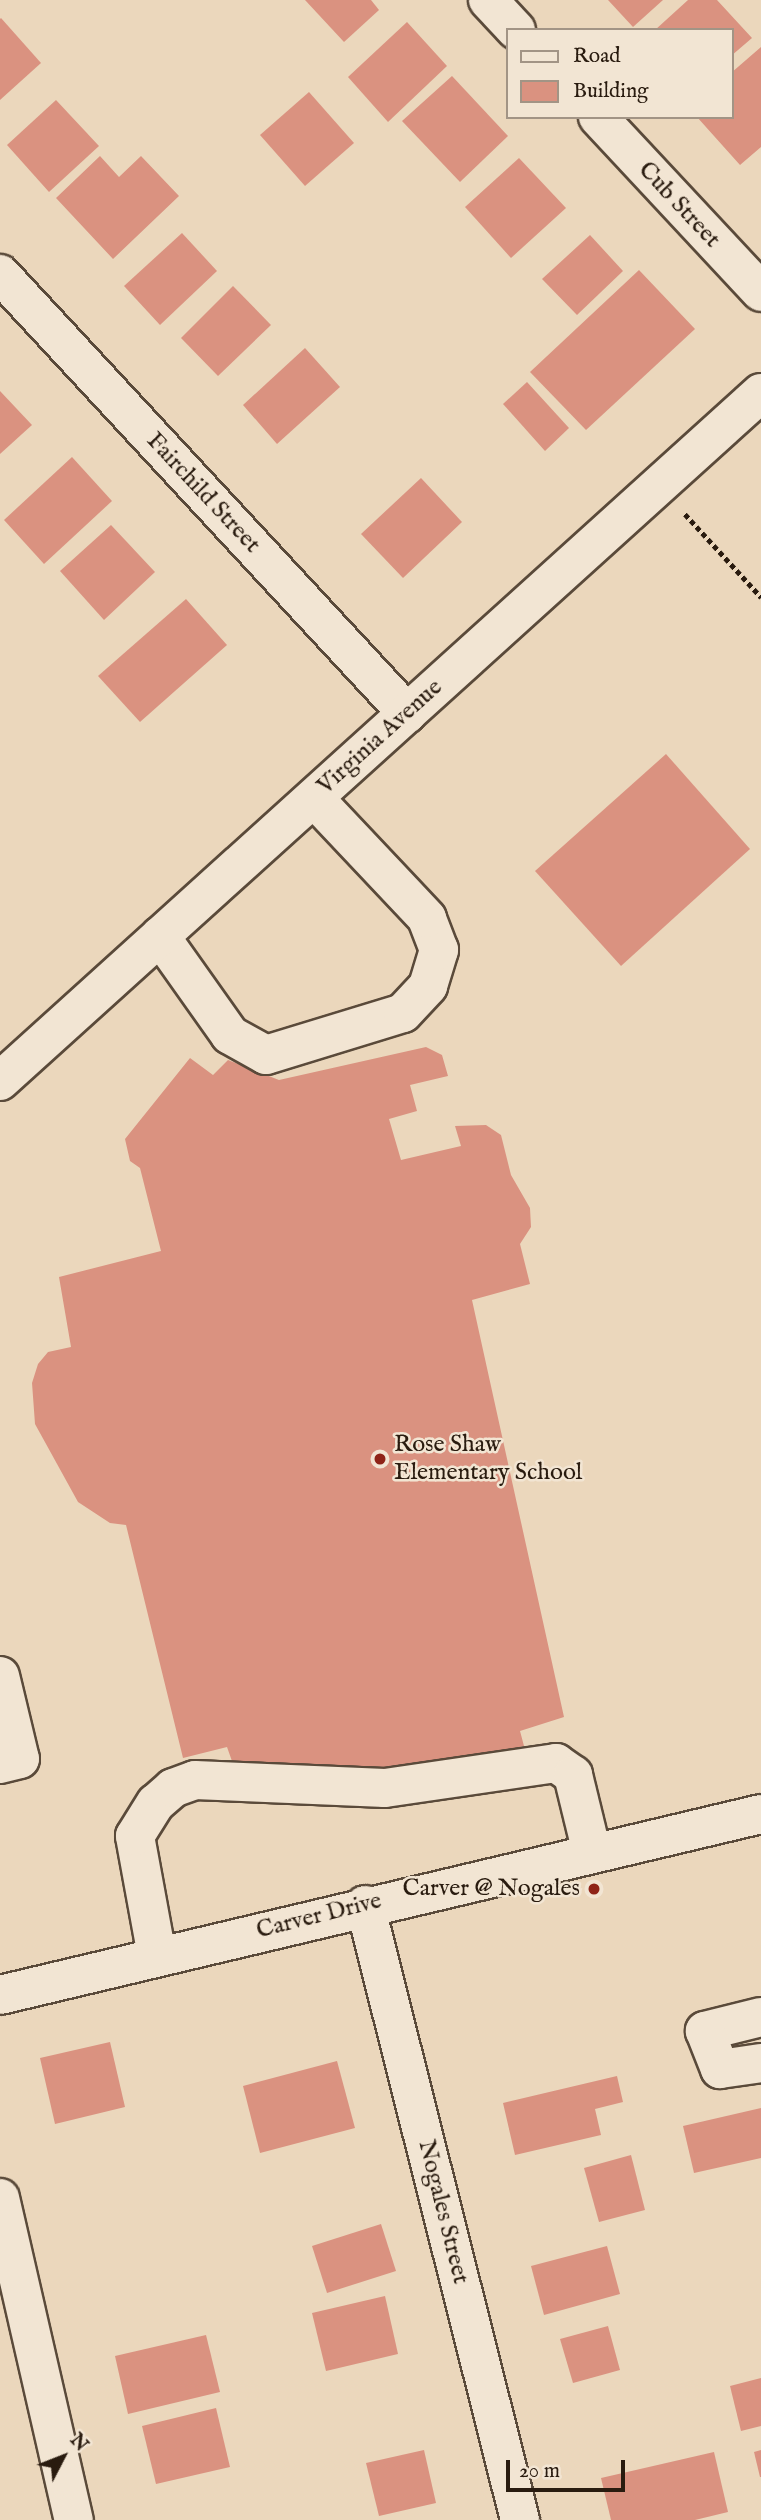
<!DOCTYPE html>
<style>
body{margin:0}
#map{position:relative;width:761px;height:2520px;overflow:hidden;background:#ebd7bc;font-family:"IM FELL English",serif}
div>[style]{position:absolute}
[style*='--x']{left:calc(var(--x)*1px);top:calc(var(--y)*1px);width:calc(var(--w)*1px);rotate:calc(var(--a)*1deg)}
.building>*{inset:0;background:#da9280}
.path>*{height:4.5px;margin-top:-2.25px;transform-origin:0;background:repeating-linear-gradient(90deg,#291b0f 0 5px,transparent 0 8.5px)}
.roads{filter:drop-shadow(2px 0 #5a4a3a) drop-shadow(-2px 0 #5a4a3a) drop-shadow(0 2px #5a4a3a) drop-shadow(0 -2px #5a4a3a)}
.minor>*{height:38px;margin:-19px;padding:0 19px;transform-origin:19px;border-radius:19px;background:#f2e5d3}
.dots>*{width:19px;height:19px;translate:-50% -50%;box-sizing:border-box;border:4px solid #f2e5d3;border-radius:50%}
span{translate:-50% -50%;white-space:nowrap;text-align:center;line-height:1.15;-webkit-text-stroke:5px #f2e5d3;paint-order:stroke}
.street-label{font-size:24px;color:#291b0f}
.poi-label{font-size:24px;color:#291b0f}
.left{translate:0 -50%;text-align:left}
.right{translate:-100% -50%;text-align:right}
.legend{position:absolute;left:506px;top:28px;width:228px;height:91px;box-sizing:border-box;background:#f2e5d3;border:2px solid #a29485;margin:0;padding:9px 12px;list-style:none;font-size:21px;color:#291b0f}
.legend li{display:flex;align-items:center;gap:14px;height:35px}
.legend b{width:35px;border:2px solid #a29485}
.north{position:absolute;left:28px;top:2422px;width:70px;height:70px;-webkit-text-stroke:5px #f2e5d3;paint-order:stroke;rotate:48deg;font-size:19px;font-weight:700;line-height:28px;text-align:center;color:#291b0f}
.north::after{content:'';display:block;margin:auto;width:24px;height:32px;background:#291b0f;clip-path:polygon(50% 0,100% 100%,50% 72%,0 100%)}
.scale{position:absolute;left:506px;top:2460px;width:119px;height:32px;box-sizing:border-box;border:4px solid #291b0f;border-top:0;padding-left:9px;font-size:21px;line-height:24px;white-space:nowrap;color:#291b0f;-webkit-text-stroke:5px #f2e5d3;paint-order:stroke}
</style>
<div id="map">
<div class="building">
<div style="clip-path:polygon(305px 0,371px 0,379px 10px,344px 42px)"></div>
<div style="clip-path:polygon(608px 0,663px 0,633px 27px)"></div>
<div style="clip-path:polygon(688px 0,717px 0,752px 38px,731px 56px,731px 30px,655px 30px)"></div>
<div style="clip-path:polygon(1px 18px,41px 63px,0 100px,0 19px)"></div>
<div style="clip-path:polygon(407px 22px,447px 66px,388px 122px,348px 77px)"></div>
<div style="clip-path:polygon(761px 47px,761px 147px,740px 165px,697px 117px,731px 117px,731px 73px)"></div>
<div style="clip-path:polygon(452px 76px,508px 136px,460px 182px,402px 121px)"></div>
<div style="clip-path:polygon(309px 92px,354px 143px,305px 186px,260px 135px)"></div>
<div style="clip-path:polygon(56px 100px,99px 146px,49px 192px,7px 145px)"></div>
<div style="clip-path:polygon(100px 156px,119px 177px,141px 156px,179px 196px,113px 259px,56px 198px)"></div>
<div style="clip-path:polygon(519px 158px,566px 208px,511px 258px,465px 207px)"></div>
<div style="clip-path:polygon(182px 233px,217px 271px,160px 325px,124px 286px)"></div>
<div style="clip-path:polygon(590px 235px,623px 271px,577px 315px,542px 279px)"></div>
<div style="clip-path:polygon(639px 270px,695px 329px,586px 430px,530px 372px)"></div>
<div style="clip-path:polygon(233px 286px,271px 325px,218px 376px,181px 338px)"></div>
<div style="clip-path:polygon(305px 348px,340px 387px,277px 444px,243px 405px)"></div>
<div style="clip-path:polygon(527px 382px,569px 428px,545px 451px,503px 404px)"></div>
<div style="clip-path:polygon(0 391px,32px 425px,0 454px)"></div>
<div style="clip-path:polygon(72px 457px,112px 501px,44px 564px,4px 520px)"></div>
<div style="clip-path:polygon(421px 478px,462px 522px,403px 578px,361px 534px)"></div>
<div style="clip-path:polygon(111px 525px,155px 572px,104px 620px,60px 571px)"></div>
<div style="clip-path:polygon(186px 599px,227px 645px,140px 722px,98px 676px)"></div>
<div style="clip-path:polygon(666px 754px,750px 849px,621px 966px,535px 871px)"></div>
<div style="clip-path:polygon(426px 1047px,442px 1055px,448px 1076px,410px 1085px,417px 1111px,389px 1119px,401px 1160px,461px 1146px,455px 1126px,486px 1125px,501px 1135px,511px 1175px,530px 1208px,531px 1227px,520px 1244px,530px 1284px,472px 1300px,564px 1717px,520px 1731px,524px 1746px,455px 1763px,378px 1771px,233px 1764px,227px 1747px,183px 1758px,126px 1525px,110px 1523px,78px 1502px,35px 1424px,32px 1383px,38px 1364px,48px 1352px,71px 1347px,59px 1277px,161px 1251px,140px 1168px,130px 1161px,125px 1139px,190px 1058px,213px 1075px,228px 1060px,279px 1080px)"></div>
<div style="clip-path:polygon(110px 2042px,125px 2107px,55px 2124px,40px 2058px)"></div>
<div style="clip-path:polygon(337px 2061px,355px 2128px,260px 2153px,243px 2086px)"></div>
<div style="clip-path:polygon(617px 2076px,623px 2102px,595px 2109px,601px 2135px,515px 2155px,503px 2103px)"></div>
<div style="clip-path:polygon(761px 2108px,761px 2158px,694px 2173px,683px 2126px)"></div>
<div style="clip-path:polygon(631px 2155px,645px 2210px,599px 2222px,584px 2168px)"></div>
<div style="clip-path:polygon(381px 2224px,396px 2271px,327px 2293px,312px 2246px)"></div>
<div style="clip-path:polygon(607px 2246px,620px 2294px,544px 2315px,531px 2266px)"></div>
<div style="clip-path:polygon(385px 2296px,398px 2354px,326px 2371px,312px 2313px)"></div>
<div style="clip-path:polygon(608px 2326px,620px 2370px,573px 2383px,560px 2339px)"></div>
<div style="clip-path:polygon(206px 2335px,220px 2392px,128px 2414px,115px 2356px)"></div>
<div style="clip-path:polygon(761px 2378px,761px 2426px,741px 2431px,730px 2386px)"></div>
<div style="clip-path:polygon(216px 2408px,230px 2467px,156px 2484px,142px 2426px)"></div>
<div style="clip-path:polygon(424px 2450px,436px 2503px,379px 2516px,366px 2463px)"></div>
<div style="clip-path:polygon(761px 2450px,761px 2477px,760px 2477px,754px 2452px)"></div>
<div style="clip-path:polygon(714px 2452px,728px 2512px,695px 2520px,611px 2520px,601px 2478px)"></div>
</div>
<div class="path">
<div style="--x:685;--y:514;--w:113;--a:47.5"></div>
</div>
<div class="roads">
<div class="minor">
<div style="--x:488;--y:0;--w:41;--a:47"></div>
<div style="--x:598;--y:117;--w:239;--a:47"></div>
<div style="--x:0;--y:274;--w:599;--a:47.17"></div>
<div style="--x:160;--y:936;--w:121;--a:54.7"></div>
<div style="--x:230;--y:1035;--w:41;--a:29.1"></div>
<div style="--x:266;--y:1055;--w:143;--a:-17"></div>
<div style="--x:403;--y:1013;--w:37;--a:-47"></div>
<div style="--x:428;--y:986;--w:38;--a:-73"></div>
<div style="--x:439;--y:950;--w:34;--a:-111"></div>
<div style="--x:427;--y:918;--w:165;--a:-133.3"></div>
<div style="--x:0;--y:1081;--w:1026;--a:-42.12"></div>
<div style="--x:0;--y:1676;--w:85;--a:76.5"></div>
<div style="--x:20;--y:1759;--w:21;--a:166"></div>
<div style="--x:365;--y:1905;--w:634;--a:75.85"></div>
<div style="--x:157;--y:1956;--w:122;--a:-100.4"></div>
<div style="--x:135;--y:1836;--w:39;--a:-58"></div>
<div style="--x:156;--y:1803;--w:23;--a:-41"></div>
<div style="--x:173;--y:1788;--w:23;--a:-20"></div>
<div style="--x:195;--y:1780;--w:190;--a:2.4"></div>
<div style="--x:385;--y:1788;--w:173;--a:-8.3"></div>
<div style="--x:556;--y:1763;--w:21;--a:35"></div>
<div style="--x:573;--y:1775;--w:80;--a:76.3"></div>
<div style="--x:0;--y:1995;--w:782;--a:-13.38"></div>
<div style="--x:761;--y:2017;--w:58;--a:166"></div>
<div style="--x:705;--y:2031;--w:41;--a:68.5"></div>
<div style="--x:720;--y:2069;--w:41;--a:-8.3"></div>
<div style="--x:0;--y:2198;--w:330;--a:77.1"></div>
</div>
</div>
<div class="dots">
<div style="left:380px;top:1459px;background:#8f2418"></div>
<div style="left:594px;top:1889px;background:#8f2418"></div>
</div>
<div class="street-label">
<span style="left:679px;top:205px;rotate:47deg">Cub Street</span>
<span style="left:203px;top:493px;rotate:47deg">Fairchild Street</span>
<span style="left:380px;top:737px;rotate:-42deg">Virginia Avenue</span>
<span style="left:319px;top:1916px;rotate:-14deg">Carver Drive</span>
<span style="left:443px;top:2212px;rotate:76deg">Nogales Street</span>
</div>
<div class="poi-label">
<span class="left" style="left:394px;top:1459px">Rose Shaw<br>Elementary School</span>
<span class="right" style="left:580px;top:1889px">Carver @ Nogales</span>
</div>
<ul class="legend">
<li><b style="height:9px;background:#f2e5d3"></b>Road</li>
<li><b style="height:19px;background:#da9280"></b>Building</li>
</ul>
<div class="north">N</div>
<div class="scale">20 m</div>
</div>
